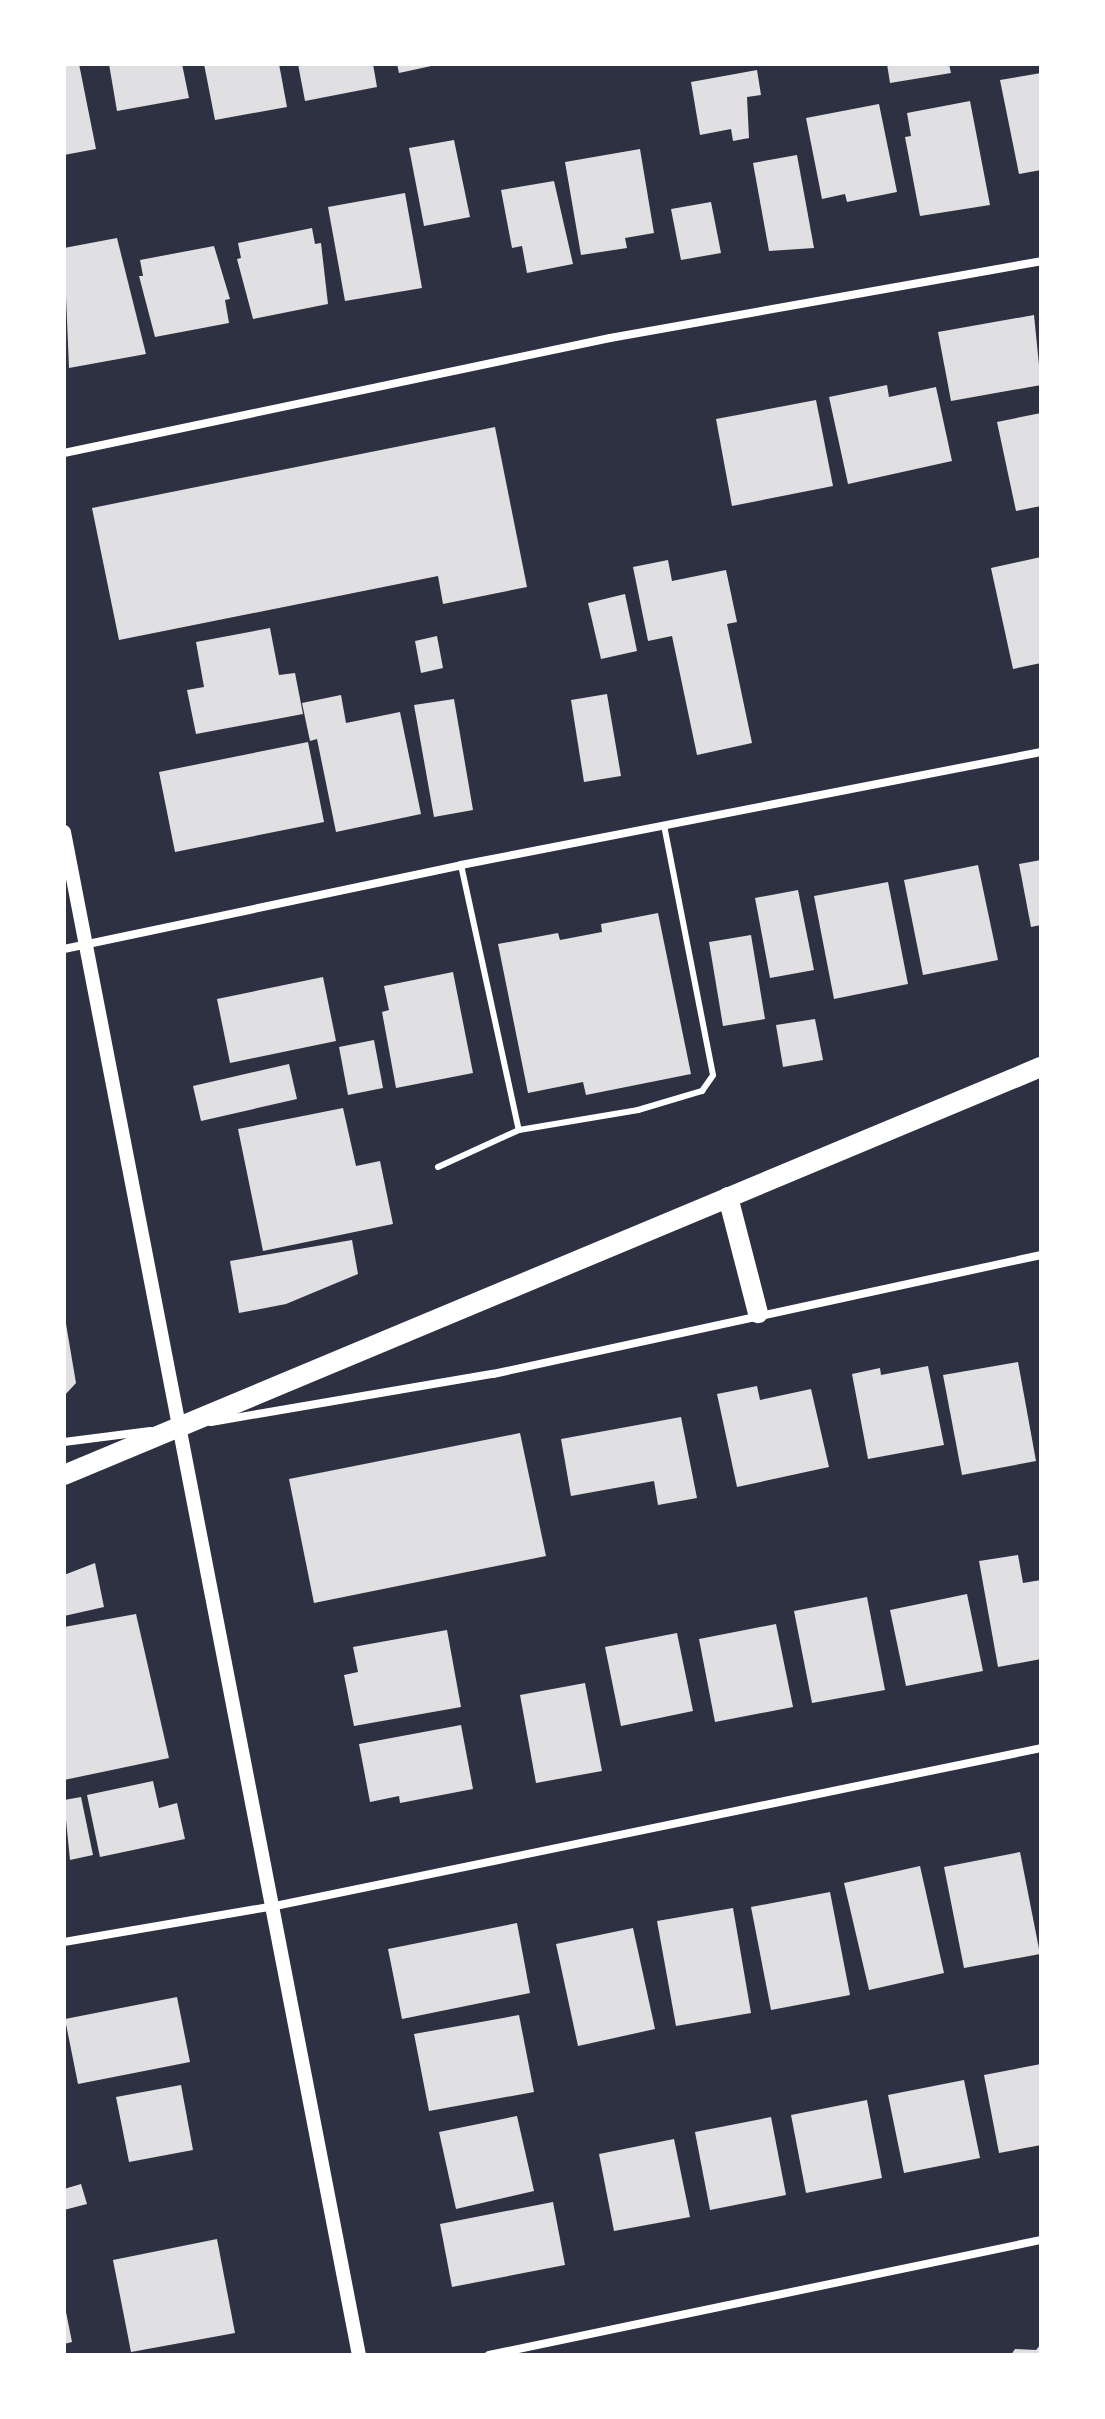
<!DOCTYPE html>
<style>
body{margin:0}
#map{position:relative;width:1105px;height:2419px;overflow:hidden;background:#2d3142;font-family:Lato,sans-serif}
div>[style]{position:absolute}
[style*='--x']{left:calc(var(--x)*1px);top:calc(var(--y)*1px);width:calc(var(--w)*1px);rotate:calc(var(--a)*1deg)}
.building>*{inset:0;background:#e0e0e3}
.service>*{height:6px;margin:-3px;padding:0 3px;transform-origin:3px;border-radius:3px;background:#fff}
.minor>*{height:8px;margin:-4px;padding:0 4px;transform-origin:4px;border-radius:4px;background:#fff}
.tertiary>*{height:14px;margin:-7px;padding:0 7px;transform-origin:7px;border-radius:7px;background:#fff}
.primary>*{height:20px;margin:-10px;padding:0 10px;transform-origin:10px;border-radius:10px;background:#fff}
span{translate:-50% -50%;white-space:nowrap;text-align:center;line-height:1.15;-webkit-text-stroke:8px #fff;paint-order:stroke}
.frame{position:absolute;inset:0;border:66px solid #fff;pointer-events:none}
</style>
<div id="map">
<div class="building">
<div style="clip-path:polygon(64px 64px,79px 64px,96px 149px,64px 155px)"></div>
<div style="clip-path:polygon(109px 64px,182px 64px,189px 98px,117px 111px)"></div>
<div style="clip-path:polygon(204px 64px,279px 64px,287px 107px,215px 120px)"></div>
<div style="clip-path:polygon(298px 64px,373px 64px,377px 87px,305px 101px)"></div>
<div style="clip-path:polygon(397px 64px,436px 64px,436px 65px,399px 73px)"></div>
<div style="clip-path:polygon(887px 64px,949px 64px,951px 73px,890px 83px)"></div>
<div style="clip-path:polygon(757px 70px,761px 95px,747px 97px,749px 138px,733px 141px,731px 129px,700px 135px,691px 82px)"></div>
<div style="clip-path:polygon(1041px 73px,1041px 170px,1019px 174px,1000px 80px)"></div>
<div style="clip-path:polygon(970px 101px,990px 205px,920px 216px,905px 137px,911px 136px,907px 113px)"></div>
<div style="clip-path:polygon(879px 104px,897px 192px,847px 202px,845px 194px,822px 199px,806px 118px)"></div>
<div style="clip-path:polygon(454px 140px,470px 217px,424px 226px,409px 148px)"></div>
<div style="clip-path:polygon(640px 149px,654px 233px,625px 238px,627px 248px,581px 255px,565px 162px)"></div>
<div style="clip-path:polygon(797px 155px,814px 248px,769px 251px,753px 163px)"></div>
<div style="clip-path:polygon(554px 181px,573px 264px,527px 273px,522px 246px,512px 248px,501px 190px)"></div>
<div style="clip-path:polygon(405px 193px,422px 288px,345px 301px,328px 207px)"></div>
<div style="clip-path:polygon(711px 202px,721px 253px,681px 260px,671px 209px)"></div>
<div style="clip-path:polygon(312px 228px,315px 244px,321px 243px,328px 304px,253px 319px,237px 259px,241px 258px,238px 243px)"></div>
<div style="clip-path:polygon(117px 238px,146px 354px,69px 368px,64px 248px)"></div>
<div style="clip-path:polygon(214px 246px,230px 299px,225px 300px,229px 323px,155px 337px,139px 276px,143px 276px,140px 260px)"></div>
<div style="clip-path:polygon(1034px 315px,1041px 385px,951px 401px,938px 332px)"></div>
<div style="clip-path:polygon(887px 385px,889px 397px,936px 387px,952px 461px,848px 484px,829px 397px)"></div>
<div style="clip-path:polygon(816px 400px,833px 486px,732px 506px,716px 419px)"></div>
<div style="clip-path:polygon(1041px 413px,1041px 506px,1016px 511px,997px 422px)"></div>
<div style="clip-path:polygon(495px 427px,527px 587px,443px 604px,438px 576px,119px 640px,92px 508px)"></div>
<div style="clip-path:polygon(1041px 557px,1041px 663px,1013px 669px,991px 568px)"></div>
<div style="clip-path:polygon(668px 560px,672px 581px,726px 570px,737px 622px,727px 624px,752px 743px,697px 755px,672px 636px,648px 641px,633px 567px)"></div>
<div style="clip-path:polygon(625px 594px,637px 651px,601px 659px,588px 603px)"></div>
<div style="clip-path:polygon(270px 628px,279px 675px,295px 673px,303px 714px,196px 734px,187px 690px,204px 687px,196px 642px)"></div>
<div style="clip-path:polygon(437px 636px,443px 668px,421px 673px,415px 641px)"></div>
<div style="clip-path:polygon(607px 694px,621px 776px,584px 782px,571px 700px)"></div>
<div style="clip-path:polygon(341px 695px,346px 723px,400px 712px,421px 814px,336px 832px,317px 739px,310px 741px,302px 703px)"></div>
<div style="clip-path:polygon(454px 699px,473px 810px,434px 817px,414px 705px)"></div>
<div style="clip-path:polygon(308px 742px,324px 822px,175px 852px,159px 772px)"></div>
<div style="clip-path:polygon(1041px 860px,1041px 925px,1031px 927px,1019px 864px)"></div>
<div style="clip-path:polygon(978px 865px,998px 960px,923px 975px,904px 880px)"></div>
<div style="clip-path:polygon(888px 882px,908px 984px,834px 999px,814px 896px)"></div>
<div style="clip-path:polygon(798px 890px,814px 970px,770px 978px,755px 898px)"></div>
<div style="clip-path:polygon(658px 913px,691px 1074px,586px 1095px,583px 1082px,528px 1093px,498px 944px,558px 933px,560px 940px,602px 932px,601px 924px)"></div>
<div style="clip-path:polygon(751px 935px,765px 1019px,723px 1026px,709px 942px)"></div>
<div style="clip-path:polygon(453px 972px,473px 1073px,396px 1088px,382px 1012px,389px 1010px,384px 986px)"></div>
<div style="clip-path:polygon(323px 977px,336px 1041px,230px 1063px,217px 999px)"></div>
<div style="clip-path:polygon(815px 1019px,823px 1060px,783px 1067px,776px 1025px)"></div>
<div style="clip-path:polygon(374px 1040px,383px 1088px,348px 1095px,339px 1047px)"></div>
<div style="clip-path:polygon(289px 1064px,297px 1099px,201px 1121px,193px 1086px)"></div>
<div style="clip-path:polygon(343px 1108px,356px 1166px,380px 1161px,393px 1224px,263px 1251px,238px 1129px)"></div>
<div style="clip-path:polygon(352px 1240px,358px 1274px,286px 1304px,239px 1313px,230px 1261px)"></div>
<div style="clip-path:polygon(66px 1324px,76px 1383px,64px 1396px,64px 1324px)"></div>
<div style="clip-path:polygon(1018px 1362px,1036px 1461px,962px 1475px,943px 1375px)"></div>
<div style="clip-path:polygon(928px 1366px,944px 1445px,868px 1459px,852px 1374px,880px 1368px,881px 1375px)"></div>
<div style="clip-path:polygon(757px 1386px,760px 1400px,811px 1389px,829px 1467px,737px 1487px,717px 1394px)"></div>
<div style="clip-path:polygon(681px 1417px,697px 1498px,658px 1505px,654px 1481px,571px 1496px,561px 1439px)"></div>
<div style="clip-path:polygon(520px 1433px,546px 1556px,314px 1603px,289px 1479px)"></div>
<div style="clip-path:polygon(1018px 1555px,1023px 1583px,1041px 1580px,1041px 1659px,998px 1667px,979px 1561px)"></div>
<div style="clip-path:polygon(95px 1563px,104px 1607px,64px 1616px,64px 1575px)"></div>
<div style="clip-path:polygon(967px 1594px,983px 1671px,906px 1686px,890px 1610px)"></div>
<div style="clip-path:polygon(867px 1597px,885px 1690px,812px 1703px,794px 1611px)"></div>
<div style="clip-path:polygon(136px 1614px,169px 1758px,64px 1780px,64px 1627px)"></div>
<div style="clip-path:polygon(776px 1624px,793px 1707px,715px 1722px,699px 1639px)"></div>
<div style="clip-path:polygon(447px 1630px,461px 1707px,354px 1726px,344px 1675px,358px 1672px,353px 1647px)"></div>
<div style="clip-path:polygon(677px 1633px,693px 1711px,621px 1726px,605px 1647px)"></div>
<div style="clip-path:polygon(585px 1683px,602px 1771px,536px 1783px,520px 1695px)"></div>
<div style="clip-path:polygon(461px 1725px,473px 1789px,400px 1803px,399px 1796px,370px 1802px,359px 1744px)"></div>
<div style="clip-path:polygon(153px 1781px,159px 1808px,177px 1803px,185px 1839px,100px 1857px,87px 1795px)"></div>
<div style="clip-path:polygon(81px 1797px,93px 1855px,70px 1860px,64px 1800px)"></div>
<div style="clip-path:polygon(1020px 1852px,1040px 1954px,964px 1968px,944px 1867px)"></div>
<div style="clip-path:polygon(920px 1866px,944px 1973px,869px 1990px,844px 1883px)"></div>
<div style="clip-path:polygon(830px 1892px,850px 1995px,771px 2010px,751px 1907px)"></div>
<div style="clip-path:polygon(733px 1908px,751px 2013px,676px 2026px,657px 1921px)"></div>
<div style="clip-path:polygon(517px 1923px,530px 1993px,402px 2019px,388px 1949px)"></div>
<div style="clip-path:polygon(633px 1928px,655px 2029px,578px 2046px,556px 1944px)"></div>
<div style="clip-path:polygon(177px 1997px,190px 2062px,78px 2084px,65px 2019px)"></div>
<div style="clip-path:polygon(519px 2015px,534px 2092px,429px 2111px,414px 2034px)"></div>
<div style="clip-path:polygon(1041px 2064px,1041px 2145px,999px 2153px,984px 2075px)"></div>
<div style="clip-path:polygon(964px 2080px,980px 2158px,904px 2173px,888px 2095px)"></div>
<div style="clip-path:polygon(181px 2085px,193px 2150px,129px 2162px,116px 2097px)"></div>
<div style="clip-path:polygon(867px 2100px,882px 2178px,806px 2193px,791px 2115px)"></div>
<div style="clip-path:polygon(517px 2116px,534px 2191px,456px 2209px,439px 2132px)"></div>
<div style="clip-path:polygon(771px 2117px,786px 2195px,710px 2210px,695px 2132px)"></div>
<div style="clip-path:polygon(674px 2139px,690px 2217px,614px 2231px,599px 2154px)"></div>
<div style="clip-path:polygon(81px 2184px,87px 2204px,64px 2210px,64px 2189px)"></div>
<div style="clip-path:polygon(553px 2202px,565px 2265px,452px 2287px,440px 2224px)"></div>
<div style="clip-path:polygon(217px 2239px,235px 2333px,131px 2352px,113px 2260px)"></div>
<div style="clip-path:polygon(65px 2307px,72px 2342px,64px 2344px,64px 2308px)"></div>
<div style="clip-path:polygon(1041px 2344px,1041px 2355px,1011px 2355px,1015px 2349px,1036px 2350px)"></div>
</div>
<div class="service">
<div style="--x:461;--y:865;--w:271;--a:77.7"></div>
<div style="--x:519;--y:1130;--w:121;--a:-9.5"></div>
<div style="--x:638;--y:1110;--w:67;--a:-16.5"></div>
<div style="--x:702;--y:1091;--w:19;--a:-55"></div>
<div style="--x:713;--y:1075;--w:254;--a:-101.1"></div>
<div style="--x:438;--y:1167;--w:89;--a:-24.6"></div>
</div>
<div class="minor">
<div style="--x:64;--y:453;--w:558;--a:-11.89"></div>
<div style="--x:610;--y:338;--w:438;--a:-10.1"></div>
<div style="--x:64;--y:949;--w:406;--a:-11.9"></div>
<div style="--x:461;--y:865;--w:591;--a:-11.02"></div>
<div style="--x:211;--y:1422;--w:286;--a:-9.7"></div>
<div style="--x:493;--y:1374;--w:561;--a:-12.25"></div>
<div style="--x:64;--y:1442;--w:87;--a:-7.3"></div>
<div style="--x:64;--y:1942;--w:214;--a:-9.7"></div>
<div style="--x:275;--y:1906;--w:782;--a:-11.65"></div>
<div style="--x:489;--y:2355;--w:564;--a:-11.77"></div>
</div>
<div class="tertiary">
<div style="--x:64;--y:832;--w:1551;--a:79.04"></div>
</div>
<div class="primary">
<div style="--x:728;--y:1197;--w:120;--a:75.5"></div>
<div style="--x:64;--y:1475;--w:1059;--a:-22.67"></div>
</div>
<div class="frame"></div>
</div>
